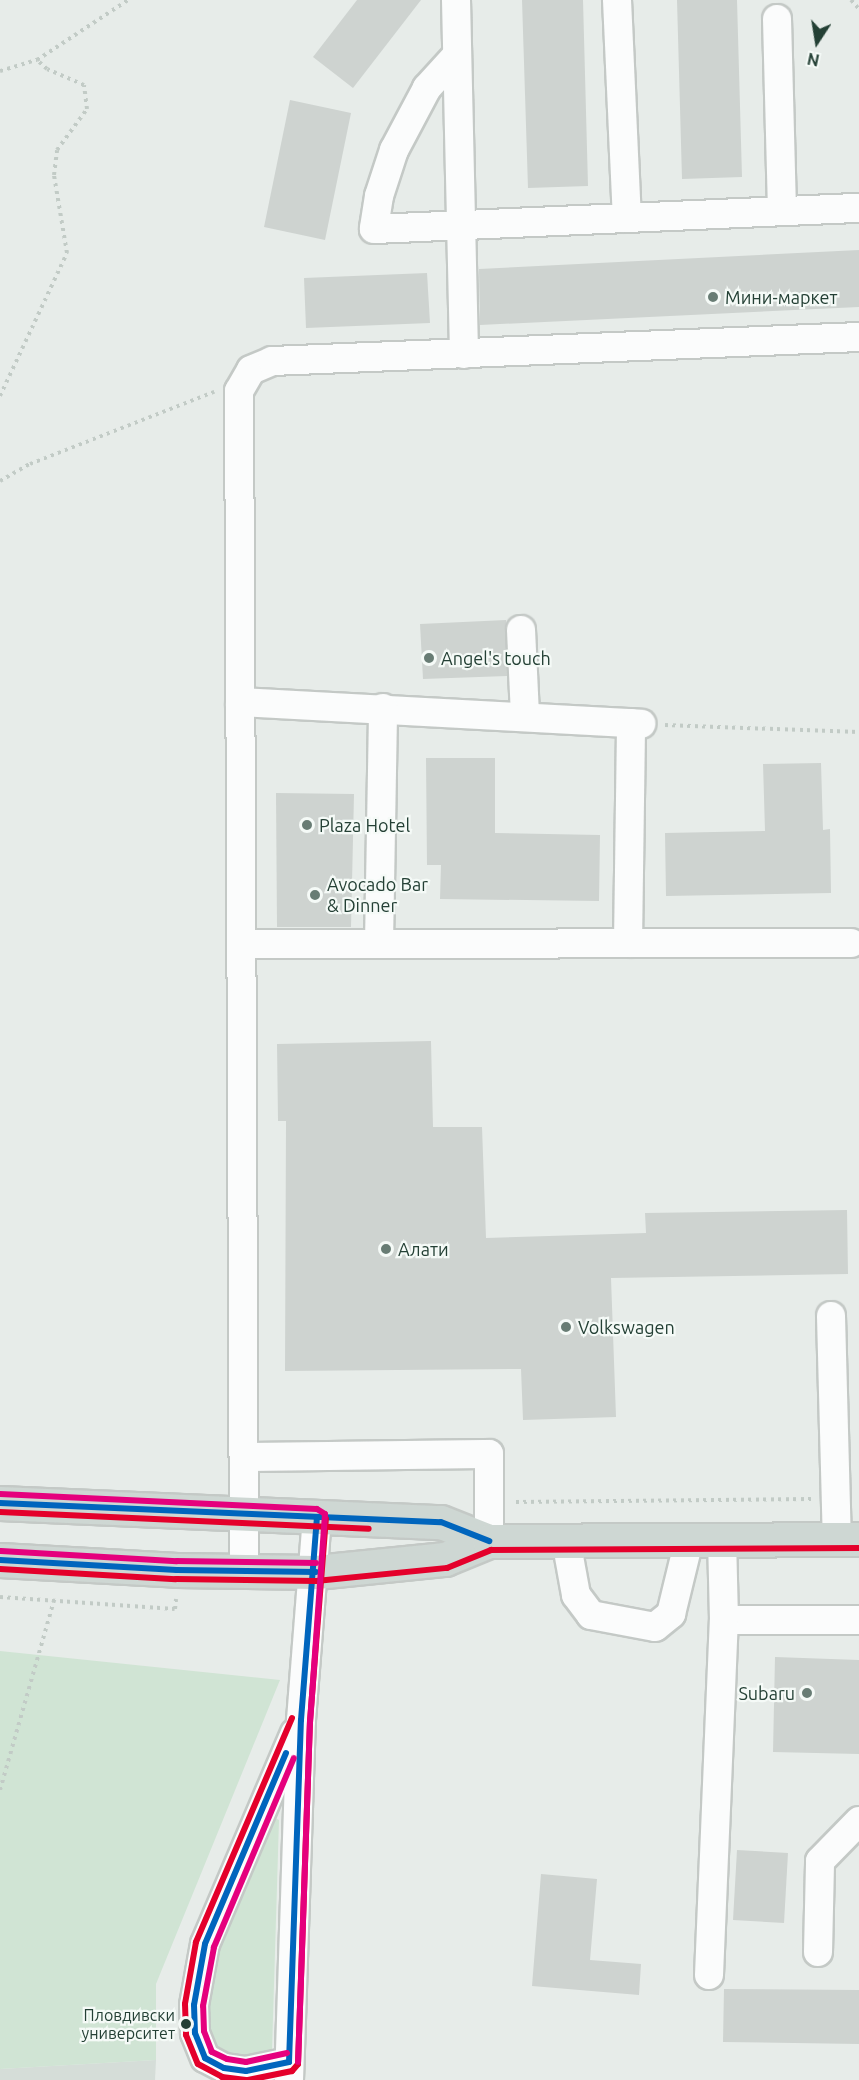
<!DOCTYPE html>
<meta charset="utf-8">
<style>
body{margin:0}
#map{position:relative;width:859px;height:2080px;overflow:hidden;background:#e7ece9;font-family:Ubuntu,sans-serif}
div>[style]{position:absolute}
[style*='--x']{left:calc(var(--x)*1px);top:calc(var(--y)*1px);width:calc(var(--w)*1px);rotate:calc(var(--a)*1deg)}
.built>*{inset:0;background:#d5ddd8}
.green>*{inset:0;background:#d0e4d4}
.building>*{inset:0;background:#ced3d0}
.path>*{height:4px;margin-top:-2px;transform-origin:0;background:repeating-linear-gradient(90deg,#c2cbc6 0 3px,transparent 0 7.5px)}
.roads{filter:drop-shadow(2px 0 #c4c9c6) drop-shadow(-2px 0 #c4c9c6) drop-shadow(0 2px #c4c9c6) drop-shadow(0 -2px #c4c9c6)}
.minor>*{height:28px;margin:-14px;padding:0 14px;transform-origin:14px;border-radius:14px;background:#fbfcfc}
.major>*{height:33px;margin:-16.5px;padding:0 16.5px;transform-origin:16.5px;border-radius:16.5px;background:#ced7d3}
.bus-1>*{height:6px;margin:-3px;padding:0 3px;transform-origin:3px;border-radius:3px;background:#0065bd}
.bus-2>*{height:6px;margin:-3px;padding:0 3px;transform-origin:3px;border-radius:3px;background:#e4002b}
.bus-3>*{height:6px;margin:-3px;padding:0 3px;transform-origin:3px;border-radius:3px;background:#e5007d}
.dots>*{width:16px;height:16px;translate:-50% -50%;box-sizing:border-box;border:3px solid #f5faf7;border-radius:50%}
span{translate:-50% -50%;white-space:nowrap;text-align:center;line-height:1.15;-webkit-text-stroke:4.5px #f5faf7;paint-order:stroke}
.bus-label{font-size:16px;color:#244035}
.right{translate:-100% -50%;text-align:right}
.poi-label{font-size:18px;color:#244035}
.left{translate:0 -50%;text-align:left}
.north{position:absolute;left:787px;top:12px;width:60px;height:60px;-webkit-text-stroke:4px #f5faf7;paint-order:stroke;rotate:192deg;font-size:16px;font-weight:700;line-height:24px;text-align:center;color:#244035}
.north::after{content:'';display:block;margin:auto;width:21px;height:27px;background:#244035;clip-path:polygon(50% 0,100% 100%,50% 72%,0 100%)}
</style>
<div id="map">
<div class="built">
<div style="clip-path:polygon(156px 2060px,155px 2080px,0 2080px,0 2069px)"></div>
</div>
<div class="green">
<div style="clip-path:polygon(0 1651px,280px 1680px,156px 1984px,156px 2060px,0 2069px)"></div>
<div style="clip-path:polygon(273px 1817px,279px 1820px,272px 2051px,246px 2058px,223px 2052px,207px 2033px,206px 1999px,215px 1943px)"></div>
</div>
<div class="building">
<div style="clip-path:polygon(357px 0,421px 0,353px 88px,313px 57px)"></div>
<div style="clip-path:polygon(522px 0,583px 0,588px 186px,528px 188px)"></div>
<div style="clip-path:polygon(677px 0,737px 0,742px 177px,682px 179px)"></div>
<div style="clip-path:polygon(290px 100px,351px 113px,325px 240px,264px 227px)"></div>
<div style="clip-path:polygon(859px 250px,859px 307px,480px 325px,479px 269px)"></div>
<div style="clip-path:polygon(427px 273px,430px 323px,306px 328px,304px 278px)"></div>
<div style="clip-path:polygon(506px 620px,507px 676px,423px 679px,420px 624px)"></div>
<div style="clip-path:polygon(426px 758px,495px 758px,495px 833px,600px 835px,599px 901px,440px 899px,441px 865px,427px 865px)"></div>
<div style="clip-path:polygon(821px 763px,823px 830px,830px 829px,831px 893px,666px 896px,665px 833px,765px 831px,763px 764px)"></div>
<div style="clip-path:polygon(276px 793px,354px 794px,351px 927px,277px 927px)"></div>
<div style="clip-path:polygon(431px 1041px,433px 1127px,482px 1127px,486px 1238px,646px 1233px,645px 1213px,847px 1210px,848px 1274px,611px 1278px,616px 1417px,523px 1420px,521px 1369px,285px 1371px,286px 1121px,278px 1121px,277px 1044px)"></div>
<div style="clip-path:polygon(775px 1657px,859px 1660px,859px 1754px,773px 1752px)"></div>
<div style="clip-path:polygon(737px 1850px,788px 1853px,784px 1923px,733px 1920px)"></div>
<div style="clip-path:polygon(541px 1874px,597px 1879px,590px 1960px,641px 1964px,639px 1995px,532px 1986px)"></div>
<div style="clip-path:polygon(724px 1989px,859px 1990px,859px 2044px,723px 2042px)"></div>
</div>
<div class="path">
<div style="--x:851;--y:0;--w:12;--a:48"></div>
<div style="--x:0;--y:71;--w:39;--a:-17"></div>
<div style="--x:37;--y:60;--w:109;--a:-33.4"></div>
<div style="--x:0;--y:396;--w:158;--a:-64.9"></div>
<div style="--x:67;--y:253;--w:79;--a:-99.5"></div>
<div style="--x:54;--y:175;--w:25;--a:-83"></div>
<div style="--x:57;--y:150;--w:51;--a:-53.8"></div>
<div style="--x:87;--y:109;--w:24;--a:-97"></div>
<div style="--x:84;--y:85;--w:40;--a:-156.6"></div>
<div style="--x:47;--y:69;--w:13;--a:-138"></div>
<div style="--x:0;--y:481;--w:34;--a:-30"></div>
<div style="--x:30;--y:464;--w:198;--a:-21.4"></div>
<div style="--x:665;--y:725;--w:194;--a:2.1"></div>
<div style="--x:516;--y:1502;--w:295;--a:-0.6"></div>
<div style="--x:0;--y:1597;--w:175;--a:3.9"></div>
<div style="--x:175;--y:1609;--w:10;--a:-84"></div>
<div style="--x:0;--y:1790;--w:198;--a:-74.1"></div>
</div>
<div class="roads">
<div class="minor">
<div style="--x:456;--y:0;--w:354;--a:88.7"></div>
<div style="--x:617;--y:0;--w:218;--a:87.4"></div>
<div style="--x:777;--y:19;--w:192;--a:88.5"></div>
<div style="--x:457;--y:55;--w:45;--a:132.3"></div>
<div style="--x:427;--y:88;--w:70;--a:118"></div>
<div style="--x:394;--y:150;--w:48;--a:108.1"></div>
<div style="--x:379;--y:196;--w:33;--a:99"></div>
<div style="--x:374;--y:229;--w:485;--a:-2.5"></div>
<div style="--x:521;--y:630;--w:85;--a:87.3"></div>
<div style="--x:240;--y:702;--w:402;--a:3.1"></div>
<div style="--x:379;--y:943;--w:235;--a:-89"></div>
<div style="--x:628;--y:943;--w:220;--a:-89.2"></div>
<div style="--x:241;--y:944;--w:610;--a:-0.09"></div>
<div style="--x:831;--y:1316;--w:223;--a:88.5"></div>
<div style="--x:245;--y:1457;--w:244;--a:-0.7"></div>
<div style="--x:489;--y:1454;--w:87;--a:90"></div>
<div style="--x:566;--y:1540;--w:56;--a:79.7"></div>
<div style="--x:576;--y:1595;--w:25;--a:53"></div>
<div style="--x:591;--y:1615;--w:65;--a:10.6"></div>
<div style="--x:655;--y:1627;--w:21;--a:-39"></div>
<div style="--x:671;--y:1614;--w:76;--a:-76.3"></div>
<div style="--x:244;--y:1571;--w:1180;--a:-90.24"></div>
<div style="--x:239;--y:391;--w:24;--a:-60"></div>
<div style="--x:251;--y:370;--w:23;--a:-23"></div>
<div style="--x:272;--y:361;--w:587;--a:-2.34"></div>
<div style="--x:724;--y:1620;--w:135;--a:0"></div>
<div style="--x:818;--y:1952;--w:91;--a:-88.7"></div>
<div style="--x:820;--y:1861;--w:56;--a:-45.7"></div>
<div style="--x:709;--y:1975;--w:355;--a:-87.6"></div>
<div style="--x:724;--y:1620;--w:80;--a:-91.4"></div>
<div style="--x:289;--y:2062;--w:44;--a:168.2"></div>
<div style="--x:246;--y:2071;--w:22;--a:-172"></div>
<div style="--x:224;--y:2068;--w:21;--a:-152"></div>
<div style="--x:205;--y:2058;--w:27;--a:-112"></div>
<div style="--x:195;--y:2033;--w:28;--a:-92"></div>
<div style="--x:194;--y:2005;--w:62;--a:-79.8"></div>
<div style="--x:205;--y:1944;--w:229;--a:-66.9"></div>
<div style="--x:289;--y:2080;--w:360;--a:-88.1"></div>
<div style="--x:301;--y:1720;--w:203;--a:-85.5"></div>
</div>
<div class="major">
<div style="--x:0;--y:1503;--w:441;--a:2.5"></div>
<div style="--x:441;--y:1522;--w:52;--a:21.6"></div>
<div style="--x:0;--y:1560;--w:177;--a:3.2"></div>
<div style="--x:177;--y:1570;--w:139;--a:0.8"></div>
<div style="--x:316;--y:1572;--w:130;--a:-5.8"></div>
<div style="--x:445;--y:1559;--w:48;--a:-22.2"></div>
<div style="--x:489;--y:1541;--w:370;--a:-0.3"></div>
</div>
</div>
<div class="bus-1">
<div style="--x:0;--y:1503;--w:441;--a:2.5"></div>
<div style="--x:441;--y:1522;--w:52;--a:21.6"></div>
<div style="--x:0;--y:1560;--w:177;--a:3.2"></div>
<div style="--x:177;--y:1570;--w:139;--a:0.8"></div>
<div style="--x:286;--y:1753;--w:207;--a:113"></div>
<div style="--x:205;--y:1944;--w:62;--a:100.2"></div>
<div style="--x:194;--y:2005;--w:28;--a:88"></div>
<div style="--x:195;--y:2033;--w:27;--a:68"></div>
<div style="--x:205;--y:2058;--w:21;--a:28"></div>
<div style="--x:224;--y:2068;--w:22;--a:8"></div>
<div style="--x:246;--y:2071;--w:44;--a:-11.8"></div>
<div style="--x:289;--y:2062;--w:342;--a:-88"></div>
<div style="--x:301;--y:1720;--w:203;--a:-85.5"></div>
</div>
<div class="bus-2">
<div style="--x:0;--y:1512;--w:369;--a:2.6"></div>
<div style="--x:0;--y:1569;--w:176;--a:3.3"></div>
<div style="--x:176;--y:1579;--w:140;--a:0.8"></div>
<div style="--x:316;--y:1581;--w:132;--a:-5.7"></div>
<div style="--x:447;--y:1568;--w:48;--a:-22.2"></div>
<div style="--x:491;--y:1550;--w:368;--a:-0.3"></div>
<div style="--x:292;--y:1718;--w:244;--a:113.2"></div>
<div style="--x:196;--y:1942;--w:63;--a:100.1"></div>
<div style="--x:185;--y:2004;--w:31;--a:88"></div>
<div style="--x:186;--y:2035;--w:31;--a:68"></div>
<div style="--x:198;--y:2064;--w:27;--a:28"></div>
<div style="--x:222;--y:2077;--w:26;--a:7"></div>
<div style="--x:248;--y:2080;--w:45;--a:-11.6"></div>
<div style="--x:292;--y:2071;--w:9;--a:-49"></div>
<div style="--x:298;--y:2064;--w:343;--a:-88"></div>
<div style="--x:310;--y:1721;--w:203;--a:-85.5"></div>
</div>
<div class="bus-3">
<div style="--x:0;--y:1494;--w:317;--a:2.7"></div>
<div style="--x:317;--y:1509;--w:9;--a:32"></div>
<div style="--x:325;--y:1514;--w:208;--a:94.1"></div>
<div style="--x:310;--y:1721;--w:341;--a:92"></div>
<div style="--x:1;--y:1551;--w:176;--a:3.3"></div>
<div style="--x:177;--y:1561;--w:139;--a:0.8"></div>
<div style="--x:287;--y:2053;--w:42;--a:167.6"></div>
<div style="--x:246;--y:2062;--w:19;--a:-171"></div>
<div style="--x:227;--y:2059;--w:17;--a:-155"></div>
<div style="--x:212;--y:2052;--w:22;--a:-111"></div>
<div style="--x:204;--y:2031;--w:25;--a:-92"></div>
<div style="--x:203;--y:2006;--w:60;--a:-79.4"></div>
<div style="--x:214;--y:1947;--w:205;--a:-67.1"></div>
</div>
<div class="dots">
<div style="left:713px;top:297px;background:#687c74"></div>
<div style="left:429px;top:658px;background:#687c74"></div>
<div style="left:307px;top:825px;background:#687c74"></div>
<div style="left:315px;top:895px;background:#687c74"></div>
<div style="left:386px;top:1249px;background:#687c74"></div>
<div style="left:566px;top:1327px;background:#687c74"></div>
<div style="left:807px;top:1693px;background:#687c74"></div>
<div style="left:186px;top:2024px;background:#244035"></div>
</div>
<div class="bus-label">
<span class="right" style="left:175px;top:2024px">Пловдивски<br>университет</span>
</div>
<div class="poi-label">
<span class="left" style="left:725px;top:297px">Мини-маркет</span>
<span class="left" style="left:441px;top:658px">Angel's touch</span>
<span class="left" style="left:319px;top:825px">Plaza Hotel</span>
<span class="left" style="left:327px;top:895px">Avocado Bar<br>&amp; Dinner</span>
<span class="left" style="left:398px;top:1249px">Алати</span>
<span class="left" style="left:578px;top:1327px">Volkswagen</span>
<span class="right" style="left:795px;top:1693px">Subaru</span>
</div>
<div class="north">N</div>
</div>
